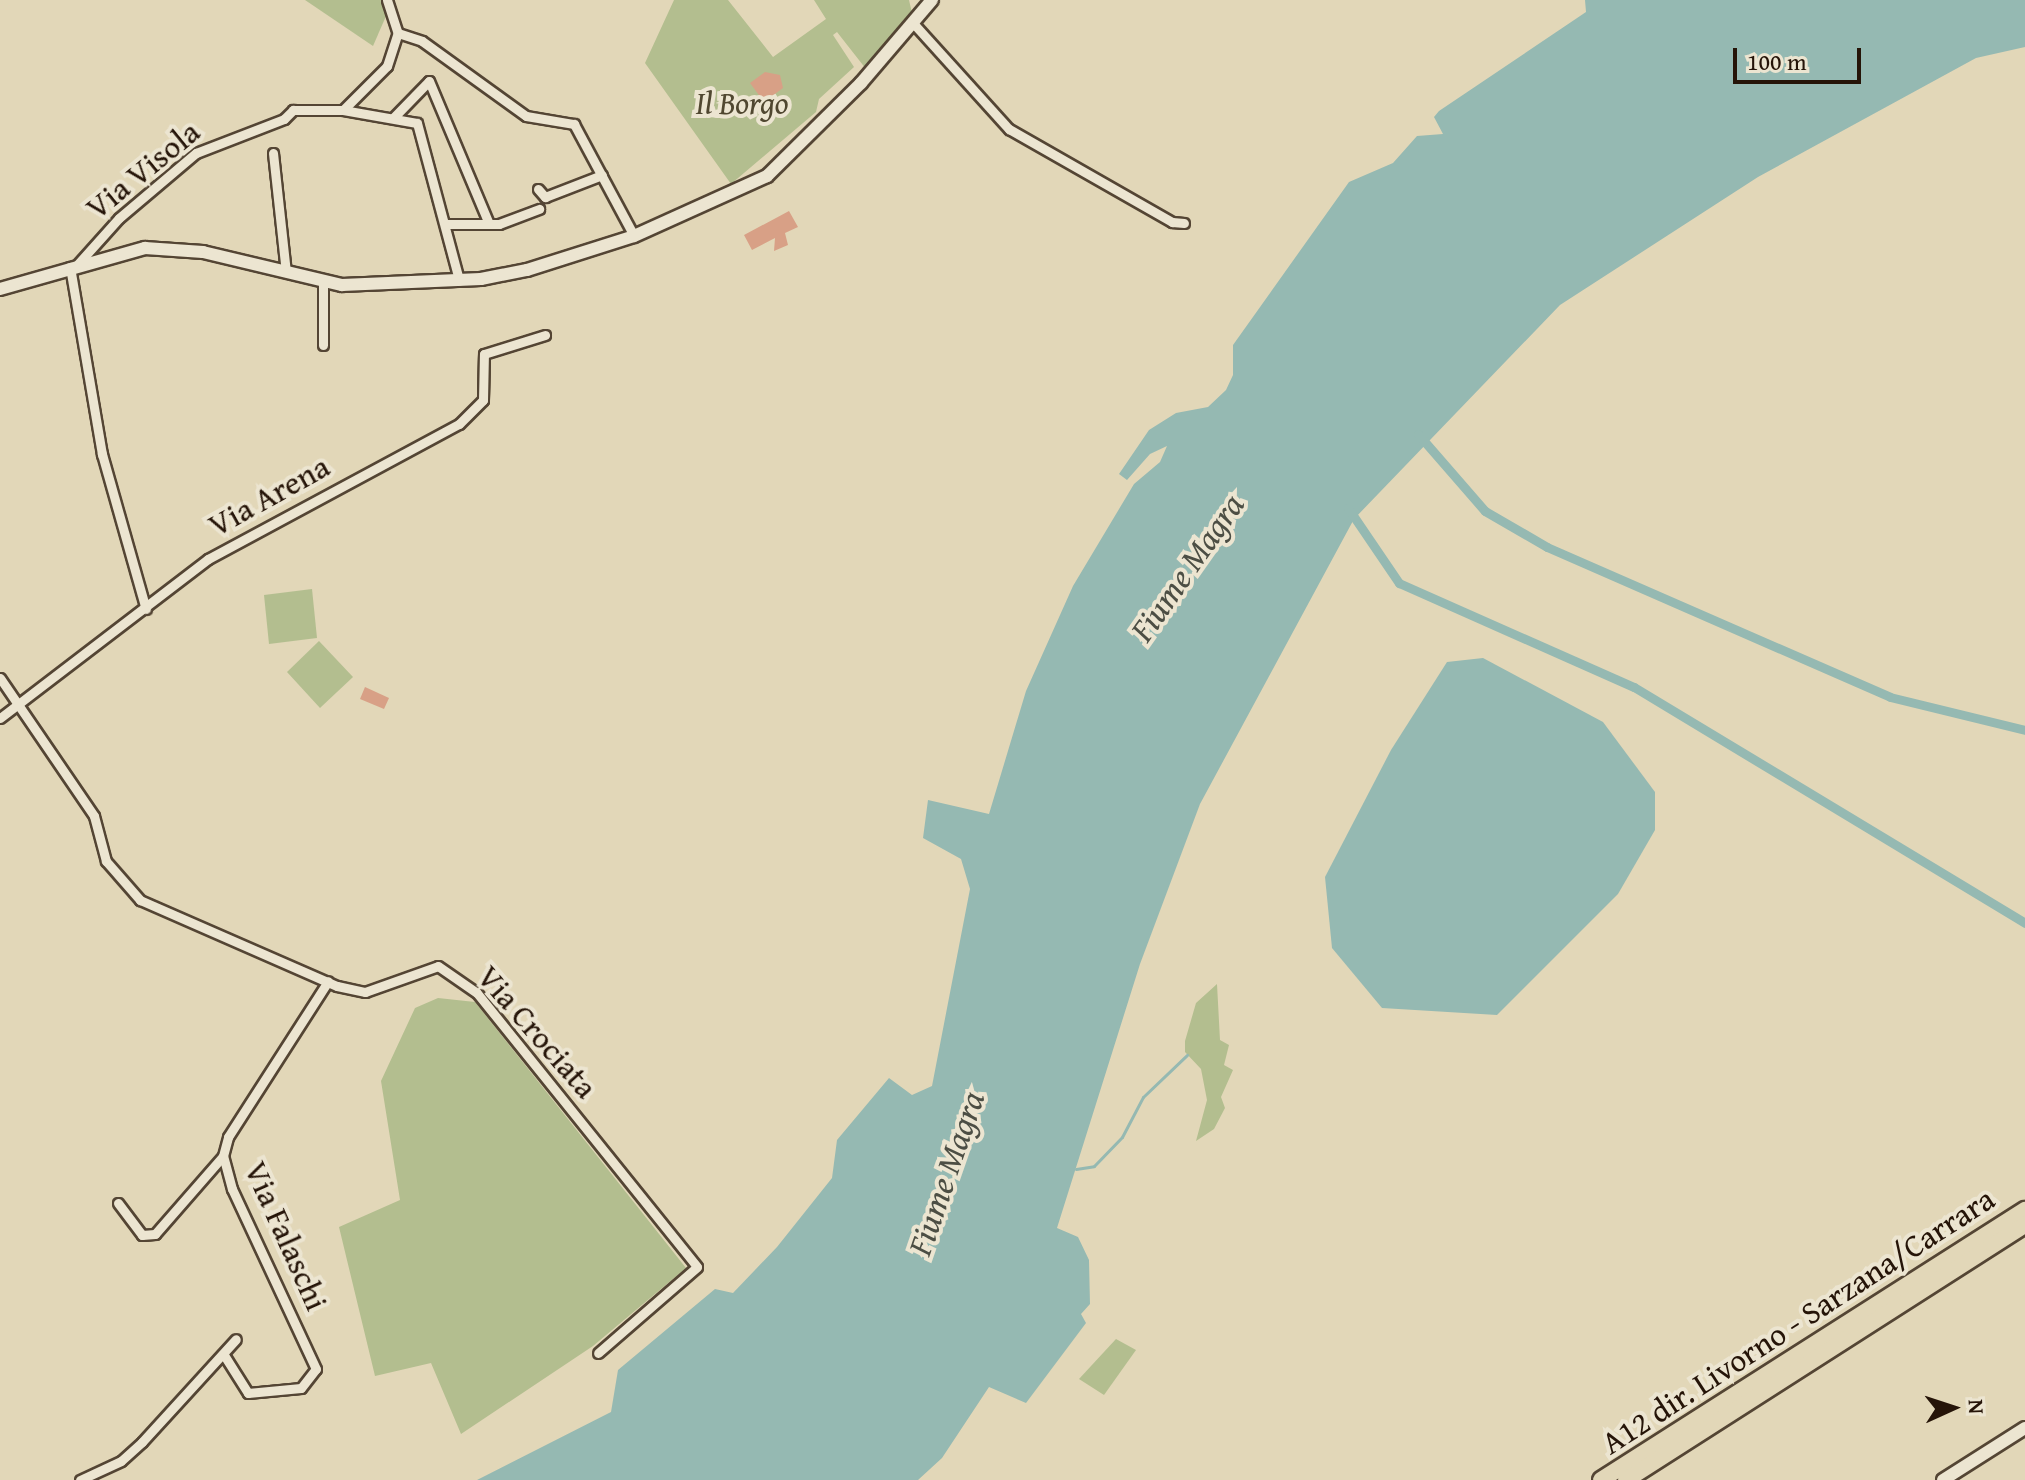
<!DOCTYPE html>
<style>
body{margin:0}
#map{position:relative;width:2025px;height:1480px;overflow:hidden;background:#e2d7b8;font-family:"Gentium Book Plus",serif}
div>[style]{position:absolute}
[style*='--x']{left:calc(var(--x)*1px);top:calc(var(--y)*1px);width:calc(var(--w)*1px);rotate:calc(var(--a)*1deg)}
.green>*{inset:0;background:#b3be8f}
.water>*{inset:0;background:#95b9b2}
.stream>*{height:3px;margin:-1.5px;padding:0 1.5px;transform-origin:1.5px;border-radius:1.5px;background:#95b9b2}
.canal>*{height:9px;margin:-4.5px;padding:0 4.5px;transform-origin:4.5px;border-radius:4.5px;background:#95b9b2}
.building>*{inset:0;background:#d8a086}
.roads{filter:drop-shadow(2px 0 #544534) drop-shadow(-2px 0 #544534) drop-shadow(0 2px #544534) drop-shadow(0 -2px #544534)}
.minor>*{height:9px;margin:-4.5px;padding:0 4.5px;transform-origin:4.5px;border-radius:4.5px;background:#ece5d1}
.secondary>*{height:12px;margin:-6px;padding:0 6px;transform-origin:6px;border-radius:6px;background:#ece5d1}
.motorway>*{height:16px;margin:-8px;padding:0 8px;transform-origin:8px;border-radius:8px;background:#e2d7b8}
span{translate:-50% -50%;white-space:nowrap;text-align:center;line-height:1.15;-webkit-text-stroke:8px #ece5d1;paint-order:stroke}
.park-label{font-size:32px;color:#504730;font-style:italic}
.street-label{font-size:32px;color:#251408}
.water-label{font-size:34px;color:#4c4e44;font-style:italic}
.north{position:absolute;left:1913px;top:1368px;width:80px;height:80px;-webkit-text-stroke:6px #ece5d1;paint-order:stroke;rotate:87deg;font-size:22px;font-weight:700;line-height:32px;text-align:center;color:#251408}
.north::after{content:'';display:block;margin:auto;width:28px;height:36px;background:#251408;clip-path:polygon(50% 0,100% 100%,50% 72%,0 100%)}
.scale{position:absolute;left:1733px;top:48px;width:128px;height:36px;box-sizing:border-box;border:4px solid #251408;border-top:0;padding-left:10px;font-size:24px;line-height:28px;white-space:nowrap;color:#251408;-webkit-text-stroke:6px #ece5d1;paint-order:stroke}
</style>
<div id="map">
<div class="green">
<div style="clip-path:polygon(305px 0,393px 0,373px 46px)"></div>
<div style="clip-path:polygon(674px 0,728px 0,773px 57px,826px 19px,814px 0,909px 0,912px 13px,866px 69px,837px 32px,833px 35px,854px 67px,819px 99px,816px 112px,731px 184px,645px 63px)"></div>
<div style="clip-path:polygon(312px 589px,317px 638px,269px 644px,264px 595px)"></div>
<div style="clip-path:polygon(319px 641px,353px 677px,320px 708px,287px 672px)"></div>
<div style="clip-path:polygon(1217px 984px,1220px 1040px,1229px 1045px,1224px 1065px,1233px 1070px,1221px 1097px,1225px 1108px,1214px 1129px,1196px 1141px,1207px 1100px,1201px 1069px,1185px 1052px,1185px 1041px,1196px 1003px)"></div>
<div style="clip-path:polygon(438px 998px,475px 1002px,686px 1268px,593px 1346px,461px 1434px,431px 1363px,375px 1376px,339px 1227px,400px 1200px,381px 1081px,415px 1008px)"></div>
<div style="clip-path:polygon(1116px 1339px,1136px 1350px,1104px 1395px,1079px 1379px)"></div>
</div>
<div class="water">
<div style="clip-path:polygon(1585px 0,2025px 0,2025px 47px,1976px 58px,1758px 177px,1560px 305px,1354px 519px,1200px 804px,1140px 964px,1057px 1228px,1078px 1237px,1089px 1260px,1090px 1304px,1081px 1314px,1086px 1323px,1026px 1403px,989px 1387px,942px 1458px,918px 1480px,477px 1480px,611px 1412px,618px 1370px,715px 1289px,733px 1293px,777px 1247px,832px 1178px,837px 1140px,889px 1078px,912px 1095px,932px 1086px,970px 889px,961px 859px,923px 838px,928px 800px,989px 814px,1026px 691px,1073px 586px,1134px 484px,1160px 462px,1167px 446px,1150px 454px,1127px 480px,1119px 474px,1149px 430px,1176px 413px,1208px 407px,1226px 390px,1233px 375px,1233px 345px,1349px 182px,1393px 163px,1417px 136px,1443px 134px,1434px 117px,1439px 111px,1586px 12px)"></div>
<div style="clip-path:polygon(1483px 658px,1603px 722px,1655px 792px,1655px 830px,1618px 894px,1497px 1015px,1382px 1008px,1332px 948px,1325px 877px,1391px 750px,1447px 662px)"></div>
</div>
<div class="stream">
<div style="--x:1076;--y:1169;--w:18;--a:-9"></div>
<div style="--x:1094;--y:1166;--w:40;--a:-46"></div>
<div style="--x:1122;--y:1137;--w:45;--a:-62.3"></div>
<div style="--x:1143;--y:1097;--w:61;--a:-43.7"></div>
</div>
<div class="canal">
<div style="--x:1418;--y:434;--w:102;--a:49"></div>
<div style="--x:1485;--y:511;--w:72;--a:30.1"></div>
<div style="--x:1547;--y:547;--w:374;--a:23.6"></div>
<div style="--x:1890;--y:697;--w:139;--a:13.7"></div>
<div style="--x:1348;--y:508;--w:91;--a:55.8"></div>
<div style="--x:1399;--y:583;--w:257;--a:23.9"></div>
<div style="--x:1634;--y:687;--w:457;--a:31.1"></div>
</div>
<div class="building">
<div style="clip-path:polygon(765px 72px,780px 75px,783px 88px,764px 102px,750px 83px)"></div>
<div style="clip-path:polygon(789px 211px,798px 227px,785px 233px,788px 245px,774px 251px,775px 238px,752px 250px,744px 235px)"></div>
<div style="clip-path:polygon(365px 687px,389px 698px,384px 709px,360px 699px)"></div>
</div>
<div class="roads">
<div class="minor">
<div style="--x:387;--y:0;--w:35;--a:72"></div>
<div style="--x:914;--y:24;--w:142;--a:47.9"></div>
<div style="--x:1009;--y:129;--w:188;--a:29.7"></div>
<div style="--x:1172;--y:222;--w:12;--a:5"></div>
<div style="--x:398;--y:33;--w:25;--a:18"></div>
<div style="--x:422;--y:41;--w:128;--a:35.8"></div>
<div style="--x:526;--y:116;--w:49;--a:9.5"></div>
<div style="--x:574;--y:124;--w:127;--a:61.8"></div>
<div style="--x:343;--y:110;--w:62;--a:-45"></div>
<div style="--x:387;--y:66;--w:35;--a:-72"></div>
<div style="--x:394;--y:117;--w:50;--a:-45.8"></div>
<div style="--x:429;--y:81;--w:155;--a:67.2"></div>
<div style="--x:273;--y:153;--w:120;--a:83.8"></div>
<div style="--x:538;--y:189;--w:11;--a:49"></div>
<div style="--x:545;--y:197;--w:61;--a:-21.1"></div>
<div style="--x:446;--y:224;--w:53;--a:0"></div>
<div style="--x:499;--y:224;--w:43;--a:-20.6"></div>
<div style="--x:76;--y:266;--w:64;--a:-48.1"></div>
<div style="--x:119;--y:218;--w:101;--a:-40.2"></div>
<div style="--x:196;--y:153;--w:94;--a:-21.1"></div>
<div style="--x:284;--y:119;--w:13;--a:-45"></div>
<div style="--x:293;--y:110;--w:50;--a:0"></div>
<div style="--x:343;--y:110;--w:75;--a:10"></div>
<div style="--x:417;--y:123;--w:163;--a:75"></div>
<div style="--x:70;--y:267;--w:190;--a:80.3"></div>
<div style="--x:102;--y:454;--w:161;--a:74.2"></div>
<div style="--x:323;--y:282;--w:63;--a:90"></div>
<div style="--x:0;--y:678;--w:167;--a:55.7"></div>
<div style="--x:94;--y:816;--w:47;--a:75.1"></div>
<div style="--x:106;--y:861;--w:52;--a:48.9"></div>
<div style="--x:140;--y:900;--w:215;--a:23.6"></div>
<div style="--x:337;--y:986;--w:29;--a:12"></div>
<div style="--x:365;--y:992;--w:77;--a:-19.6"></div>
<div style="--x:438;--y:966;--w:47;--a:34.7"></div>
<div style="--x:477;--y:993;--w:351;--a:51.2"></div>
<div style="--x:697;--y:1267;--w:131;--a:139"></div>
<div style="--x:0;--y:718;--w:262;--a:-37.4"></div>
<div style="--x:208;--y:559;--w:285;--a:-28.3"></div>
<div style="--x:459;--y:424;--w:34;--a:-45"></div>
<div style="--x:483;--y:400;--w:46;--a:-88.8"></div>
<div style="--x:484;--y:354;--w:64;--a:-17.3"></div>
<div style="--x:118;--y:1203;--w:40;--a:53"></div>
<div style="--x:142;--y:1235;--w:13;--a:-4"></div>
<div style="--x:155;--y:1234;--w:103;--a:-48.9"></div>
<div style="--x:224;--y:1355;--w:45;--a:57.7"></div>
<div style="--x:248;--y:1393;--w:53;--a:-5.4"></div>
<div style="--x:301;--y:1388;--w:24;--a:-52"></div>
<div style="--x:316;--y:1369;--w:199;--a:-115"></div>
<div style="--x:232;--y:1189;--w:34;--a:-105"></div>
<div style="--x:223;--y:1156;--w:20;--a:-75"></div>
<div style="--x:228;--y:1137;--w:185;--a:-57.3"></div>
<div style="--x:80;--y:1480;--w:45;--a:-24.9"></div>
<div style="--x:121;--y:1461;--w:28;--a:-42"></div>
<div style="--x:142;--y:1442;--w:139;--a:-47.6"></div>
</div>
<div class="secondary">
<div style="--x:0;--y:289;--w:151;--a:-15.8"></div>
<div style="--x:145;--y:248;--w:58;--a:3.9"></div>
<div style="--x:203;--y:252;--w:143;--a:13.4"></div>
<div style="--x:342;--y:285;--w:139;--a:-2.5"></div>
<div style="--x:481;--y:279;--w:47;--a:-11.1"></div>
<div style="--x:527;--y:270;--w:112;--a:-17.6"></div>
<div style="--x:634;--y:236;--w:146;--a:-24.3"></div>
<div style="--x:767;--y:176;--w:132;--a:-44.7"></div>
<div style="--x:861;--y:83;--w:109;--a:-49.5"></div>
<div style="--x:1943;--y:1480;--w:97;--a:-32.4"></div>
</div>
<div class="motorway">
<div style="--x:1601;--y:1480;--w:503;--a:-32.49"></div>
<div style="--x:1626;--y:1480;--w:474;--a:-32.6"></div>
</div>
</div>
<div class="park-label">
<span style="left:742px;top:103px">Il Borgo</span>
</div>
<div class="street-label">
<span style="left:143px;top:170px;rotate:-39deg">Via Visola</span>
<span style="left:269px;top:496px;rotate:-29deg">Via Arena</span>
<span style="left:537px;top:1032px;rotate:49deg">Via Crociata</span>
<span style="left:286px;top:1236px;rotate:66deg">Via Falaschi</span>
<span style="left:1798px;top:1321px;rotate:-33deg">A12 dir. Livorno - Sarzana/Carrara</span>
</div>
<div class="water-label">
<span style="left:1186px;top:567px;rotate:-55deg">Fiume Magra</span>
<span style="left:945px;top:1173px;rotate:-71deg">Fiume Magra</span>
</div>
<div class="north">N</div>
<div class="scale">100 m</div>
</div>
